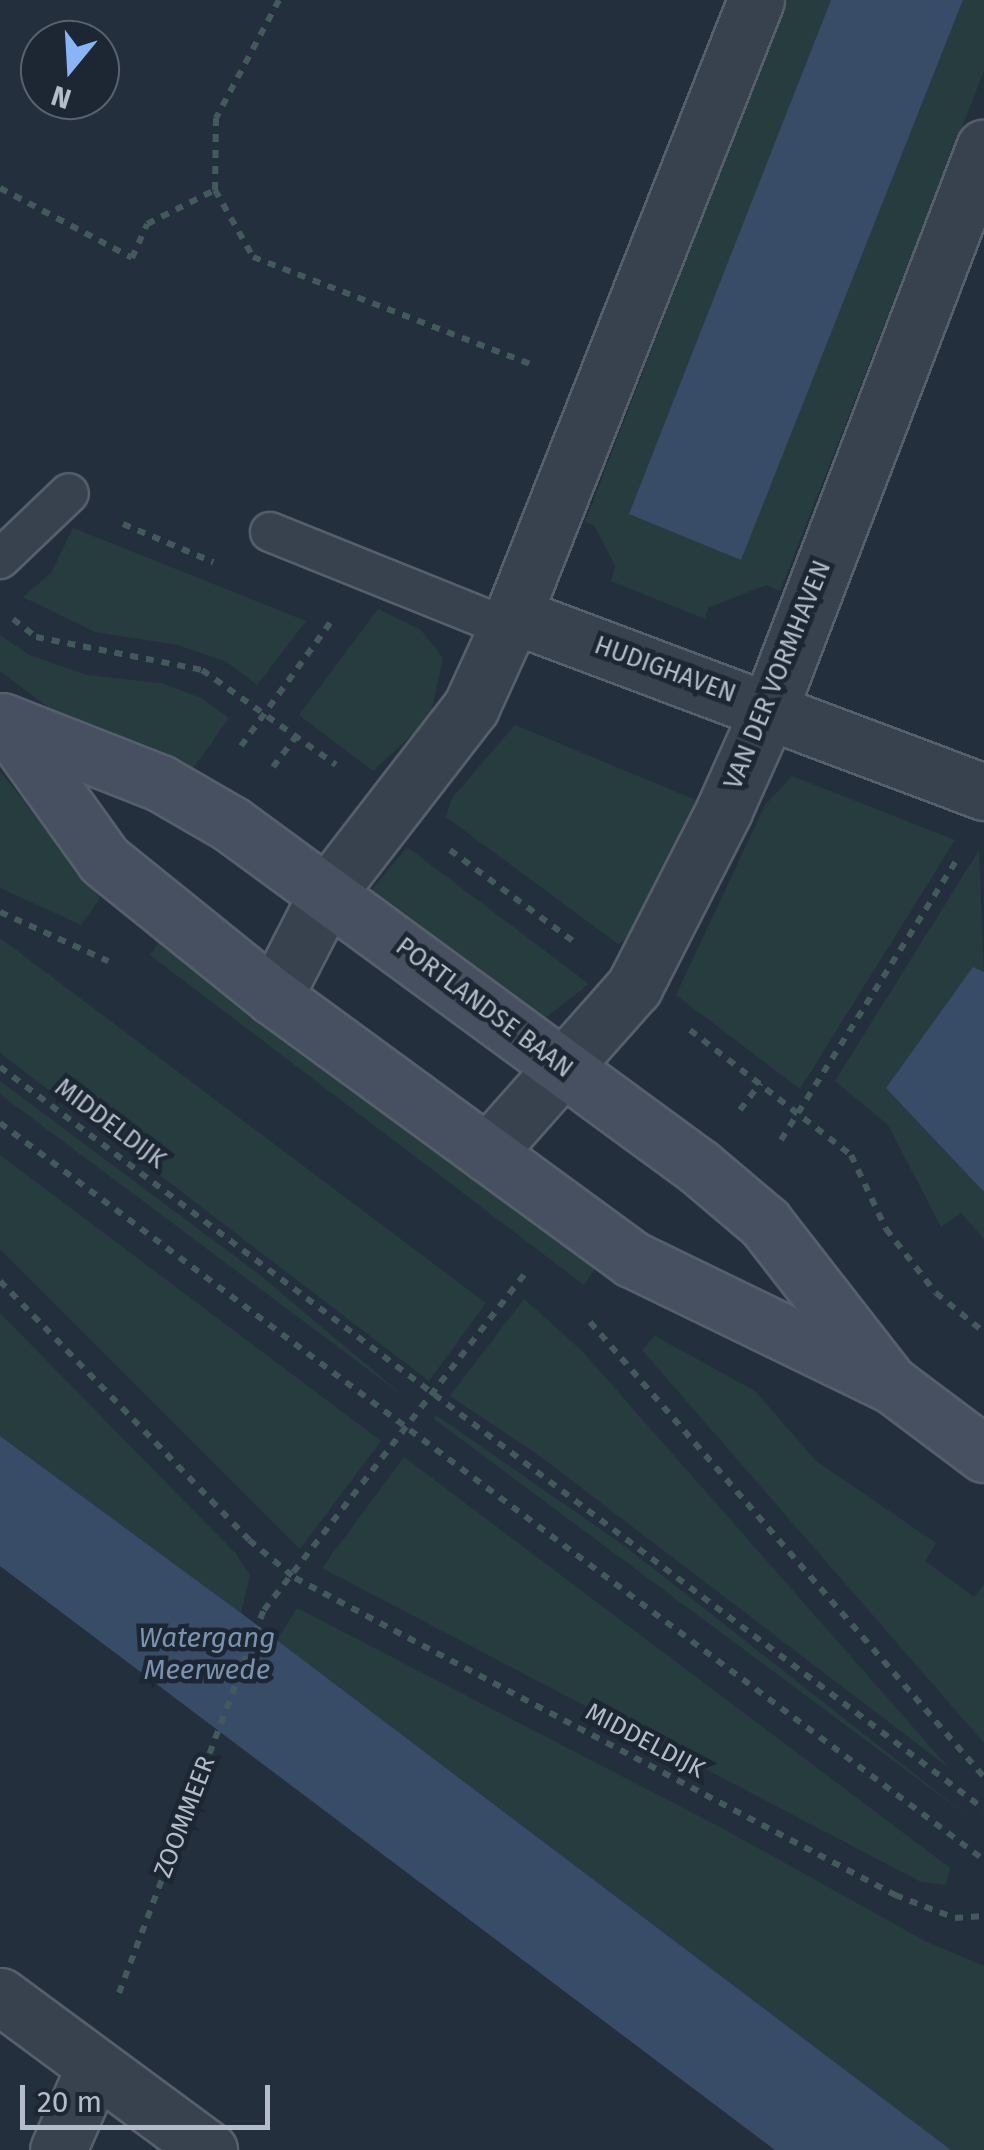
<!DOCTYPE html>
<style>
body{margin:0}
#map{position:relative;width:984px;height:2150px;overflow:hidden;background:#242f3e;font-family:"Fira Sans",sans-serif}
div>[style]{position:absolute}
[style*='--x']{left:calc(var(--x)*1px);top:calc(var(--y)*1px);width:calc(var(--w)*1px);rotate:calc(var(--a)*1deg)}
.green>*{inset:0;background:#263c3f}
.water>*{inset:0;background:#394c67}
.path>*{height:6px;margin-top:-3px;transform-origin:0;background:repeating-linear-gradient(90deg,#44595c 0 8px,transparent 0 16px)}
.roads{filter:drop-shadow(2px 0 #565f6c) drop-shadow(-2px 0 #565f6c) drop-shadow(0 2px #565f6c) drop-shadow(0 -2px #565f6c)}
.lane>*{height:38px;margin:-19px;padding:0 19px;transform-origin:19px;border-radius:19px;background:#38414e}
.street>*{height:55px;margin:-27.5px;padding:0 27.5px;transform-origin:27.5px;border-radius:27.5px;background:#38414e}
.secondary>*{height:55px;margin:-27.5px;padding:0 27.5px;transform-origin:27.5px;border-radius:27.5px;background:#465061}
span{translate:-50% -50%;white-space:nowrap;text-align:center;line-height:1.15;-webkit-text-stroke:9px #1d2633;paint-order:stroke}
.street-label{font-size:25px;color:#b4bcc9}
.water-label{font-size:28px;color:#7c92b1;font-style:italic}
.north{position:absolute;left:20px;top:20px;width:100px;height:100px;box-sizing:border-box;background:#1d2633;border:2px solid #59626f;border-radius:50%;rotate:198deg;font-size:28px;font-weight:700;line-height:40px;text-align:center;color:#b4bcc9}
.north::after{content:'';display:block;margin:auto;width:35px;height:45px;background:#8ab4f8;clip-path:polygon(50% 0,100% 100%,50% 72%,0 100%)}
.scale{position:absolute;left:20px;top:2085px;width:250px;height:45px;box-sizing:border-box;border:5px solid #b4bcc9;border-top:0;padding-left:12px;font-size:30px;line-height:35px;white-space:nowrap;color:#b4bcc9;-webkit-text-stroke:8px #1d2633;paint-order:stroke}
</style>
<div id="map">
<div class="green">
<div style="clip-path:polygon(787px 0,831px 0,630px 514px,741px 559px,963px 0,984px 0,984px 71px,780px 591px,766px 585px,708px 608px,705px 619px,611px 581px,615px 566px,594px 525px,585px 522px)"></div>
<div style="clip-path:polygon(73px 528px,306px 621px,257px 685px,227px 662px,178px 645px,95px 632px,23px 597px,51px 573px)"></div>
<div style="clip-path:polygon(378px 609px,421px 630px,443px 658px,430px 718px,373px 771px,299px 715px)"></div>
<div style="clip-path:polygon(0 635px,29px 655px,87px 675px,161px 683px,201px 698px,229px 718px,192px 770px,53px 711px,0 671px)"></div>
<div style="clip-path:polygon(515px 725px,696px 800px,630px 937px,618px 944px,446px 817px,452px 798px)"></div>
<div style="clip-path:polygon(0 771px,100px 898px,81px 925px,0 888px)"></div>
<div style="clip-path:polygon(792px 776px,955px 840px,800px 1089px,676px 995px,765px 805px)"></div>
<div style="clip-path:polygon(407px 847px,589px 984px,540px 1022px,369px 893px)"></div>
<div style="clip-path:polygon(979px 850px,984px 972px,973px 968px,887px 1088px,984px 1192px,984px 1239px,961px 1213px,941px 1227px,888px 1125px,835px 1081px)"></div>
<div style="clip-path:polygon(0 938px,486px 1303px,429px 1381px,0 1053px)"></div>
<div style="clip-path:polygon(160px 941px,597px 1266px,584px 1285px,150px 955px)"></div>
<div style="clip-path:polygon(0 1081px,260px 1275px,406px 1398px,0 1094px)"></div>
<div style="clip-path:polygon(0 1155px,381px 1441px,300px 1549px,0 1249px)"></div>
<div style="clip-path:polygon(524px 1299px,582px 1351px,949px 1768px,537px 1454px,450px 1396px)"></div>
<div style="clip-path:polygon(0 1313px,236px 1554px,250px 1575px,241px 1613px,0 1436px)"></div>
<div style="clip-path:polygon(655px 1336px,755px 1391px,816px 1461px,936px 1543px,925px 1561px,974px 1597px,984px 1584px,984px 1743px,642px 1350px)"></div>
<div style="clip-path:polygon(436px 1415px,626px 1547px,973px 1820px,434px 1419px)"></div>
<div style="clip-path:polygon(404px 1457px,950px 1868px,946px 1885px,921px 1882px,322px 1568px)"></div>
<div style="clip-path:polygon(297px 1608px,720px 1827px,925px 1941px,984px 1966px,984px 2150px,951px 2150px,277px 1640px)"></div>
</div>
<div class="water">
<div style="clip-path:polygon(831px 0,963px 0,741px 560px,629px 514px)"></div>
<div style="clip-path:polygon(973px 967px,984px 972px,984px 1192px,886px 1088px)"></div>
<div style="clip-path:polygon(0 1436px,241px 1613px,951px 2150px,775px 2150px,0 1566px)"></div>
</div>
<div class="path">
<div style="--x:279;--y:0;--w:134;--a:118.1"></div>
<div style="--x:216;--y:118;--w:72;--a:90.8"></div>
<div style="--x:215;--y:190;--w:77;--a:60.4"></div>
<div style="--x:253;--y:257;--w:303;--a:21.1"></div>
<div style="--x:0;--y:188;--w:149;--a:27.9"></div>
<div style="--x:132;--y:258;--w:37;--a:-66"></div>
<div style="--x:147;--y:224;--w:76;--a:-26.6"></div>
<div style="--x:123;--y:524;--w:98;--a:22.9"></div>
<div style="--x:13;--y:619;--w:29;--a:38"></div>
<div style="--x:36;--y:637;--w:169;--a:11.2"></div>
<div style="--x:202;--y:670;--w:164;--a:35.3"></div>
<div style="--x:241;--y:746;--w:152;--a:-54.1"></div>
<div style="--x:273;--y:767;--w:39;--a:-53"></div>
<div style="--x:450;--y:850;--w:158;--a:36.5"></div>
<div style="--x:0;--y:912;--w:119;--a:24.4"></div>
<div style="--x:690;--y:1030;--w:204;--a:37.8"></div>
<div style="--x:851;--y:1155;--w:82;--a:64.7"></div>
<div style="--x:886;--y:1229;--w:81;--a:52"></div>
<div style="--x:936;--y:1293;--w:62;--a:39.1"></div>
<div style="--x:0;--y:1067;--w:1232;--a:37.02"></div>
<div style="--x:740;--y:1110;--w:34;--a:-53"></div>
<div style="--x:0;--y:1123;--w:1229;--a:36.83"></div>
<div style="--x:781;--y:1140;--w:332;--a:-57.9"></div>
<div style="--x:0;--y:1281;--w:359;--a:46.1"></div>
<div style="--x:249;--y:1540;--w:60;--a:39.6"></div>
<div style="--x:295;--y:1578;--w:679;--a:27.85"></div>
<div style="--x:895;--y:1895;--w:64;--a:21"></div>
<div style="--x:955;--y:1918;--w:29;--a:-4"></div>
<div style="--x:590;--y:1322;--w:602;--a:49.11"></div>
<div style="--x:119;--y:1993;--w:410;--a:-69.3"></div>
<div style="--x:264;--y:1610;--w:428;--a:-52.2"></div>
</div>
<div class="roads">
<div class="lane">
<div style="--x:270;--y:532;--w:254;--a:21.9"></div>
<div style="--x:0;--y:559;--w:95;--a:-43.7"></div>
</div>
<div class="street">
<div style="--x:513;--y:615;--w:503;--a:20.6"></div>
<div style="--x:274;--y:997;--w:118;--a:-62.8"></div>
<div style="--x:328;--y:892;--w:234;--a:-52.3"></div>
<div style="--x:471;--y:707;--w:101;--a:-65.5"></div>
<div style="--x:513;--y:615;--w:661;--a:-68.44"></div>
<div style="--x:487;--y:1153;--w:222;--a:-48.5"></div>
<div style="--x:634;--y:987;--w:199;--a:-63"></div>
<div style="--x:724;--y:810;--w:113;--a:-65.9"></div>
<div style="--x:770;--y:707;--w:599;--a:-69.05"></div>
<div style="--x:0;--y:1996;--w:260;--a:36.4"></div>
<div style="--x:58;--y:2150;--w:90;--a:-66.3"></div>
</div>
<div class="secondary">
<div style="--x:2;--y:721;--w:170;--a:21.4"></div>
<div style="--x:160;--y:783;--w:82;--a:30"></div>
<div style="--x:231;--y:824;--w:580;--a:36.24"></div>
<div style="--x:699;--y:1167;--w:87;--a:40.3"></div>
<div style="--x:765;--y:1223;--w:195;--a:52.1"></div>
<div style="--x:6;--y:723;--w:168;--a:54.4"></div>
<div style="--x:104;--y:860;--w:218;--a:38.9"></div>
<div style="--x:274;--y:997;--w:444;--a:36.2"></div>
<div style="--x:632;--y:1259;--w:289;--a:25.9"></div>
<div style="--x:892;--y:1385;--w:115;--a:36.9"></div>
</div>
</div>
<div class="street-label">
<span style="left:665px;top:670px;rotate:20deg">HUDIGHAVEN</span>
<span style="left:778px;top:675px;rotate:-68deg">VAN DER VORMHAVEN</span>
<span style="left:484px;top:1008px;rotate:37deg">PORTLANDSE BAAN</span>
<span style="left:110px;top:1124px;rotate:37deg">MIDDELDIJK</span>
<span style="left:645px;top:1741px;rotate:28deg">MIDDELDIJK</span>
<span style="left:185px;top:1817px;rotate:-69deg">ZOOMMEER</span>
</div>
<div class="water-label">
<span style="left:207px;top:1654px">Watergang<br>Meerwede</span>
</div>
<div class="north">N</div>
<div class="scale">20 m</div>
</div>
